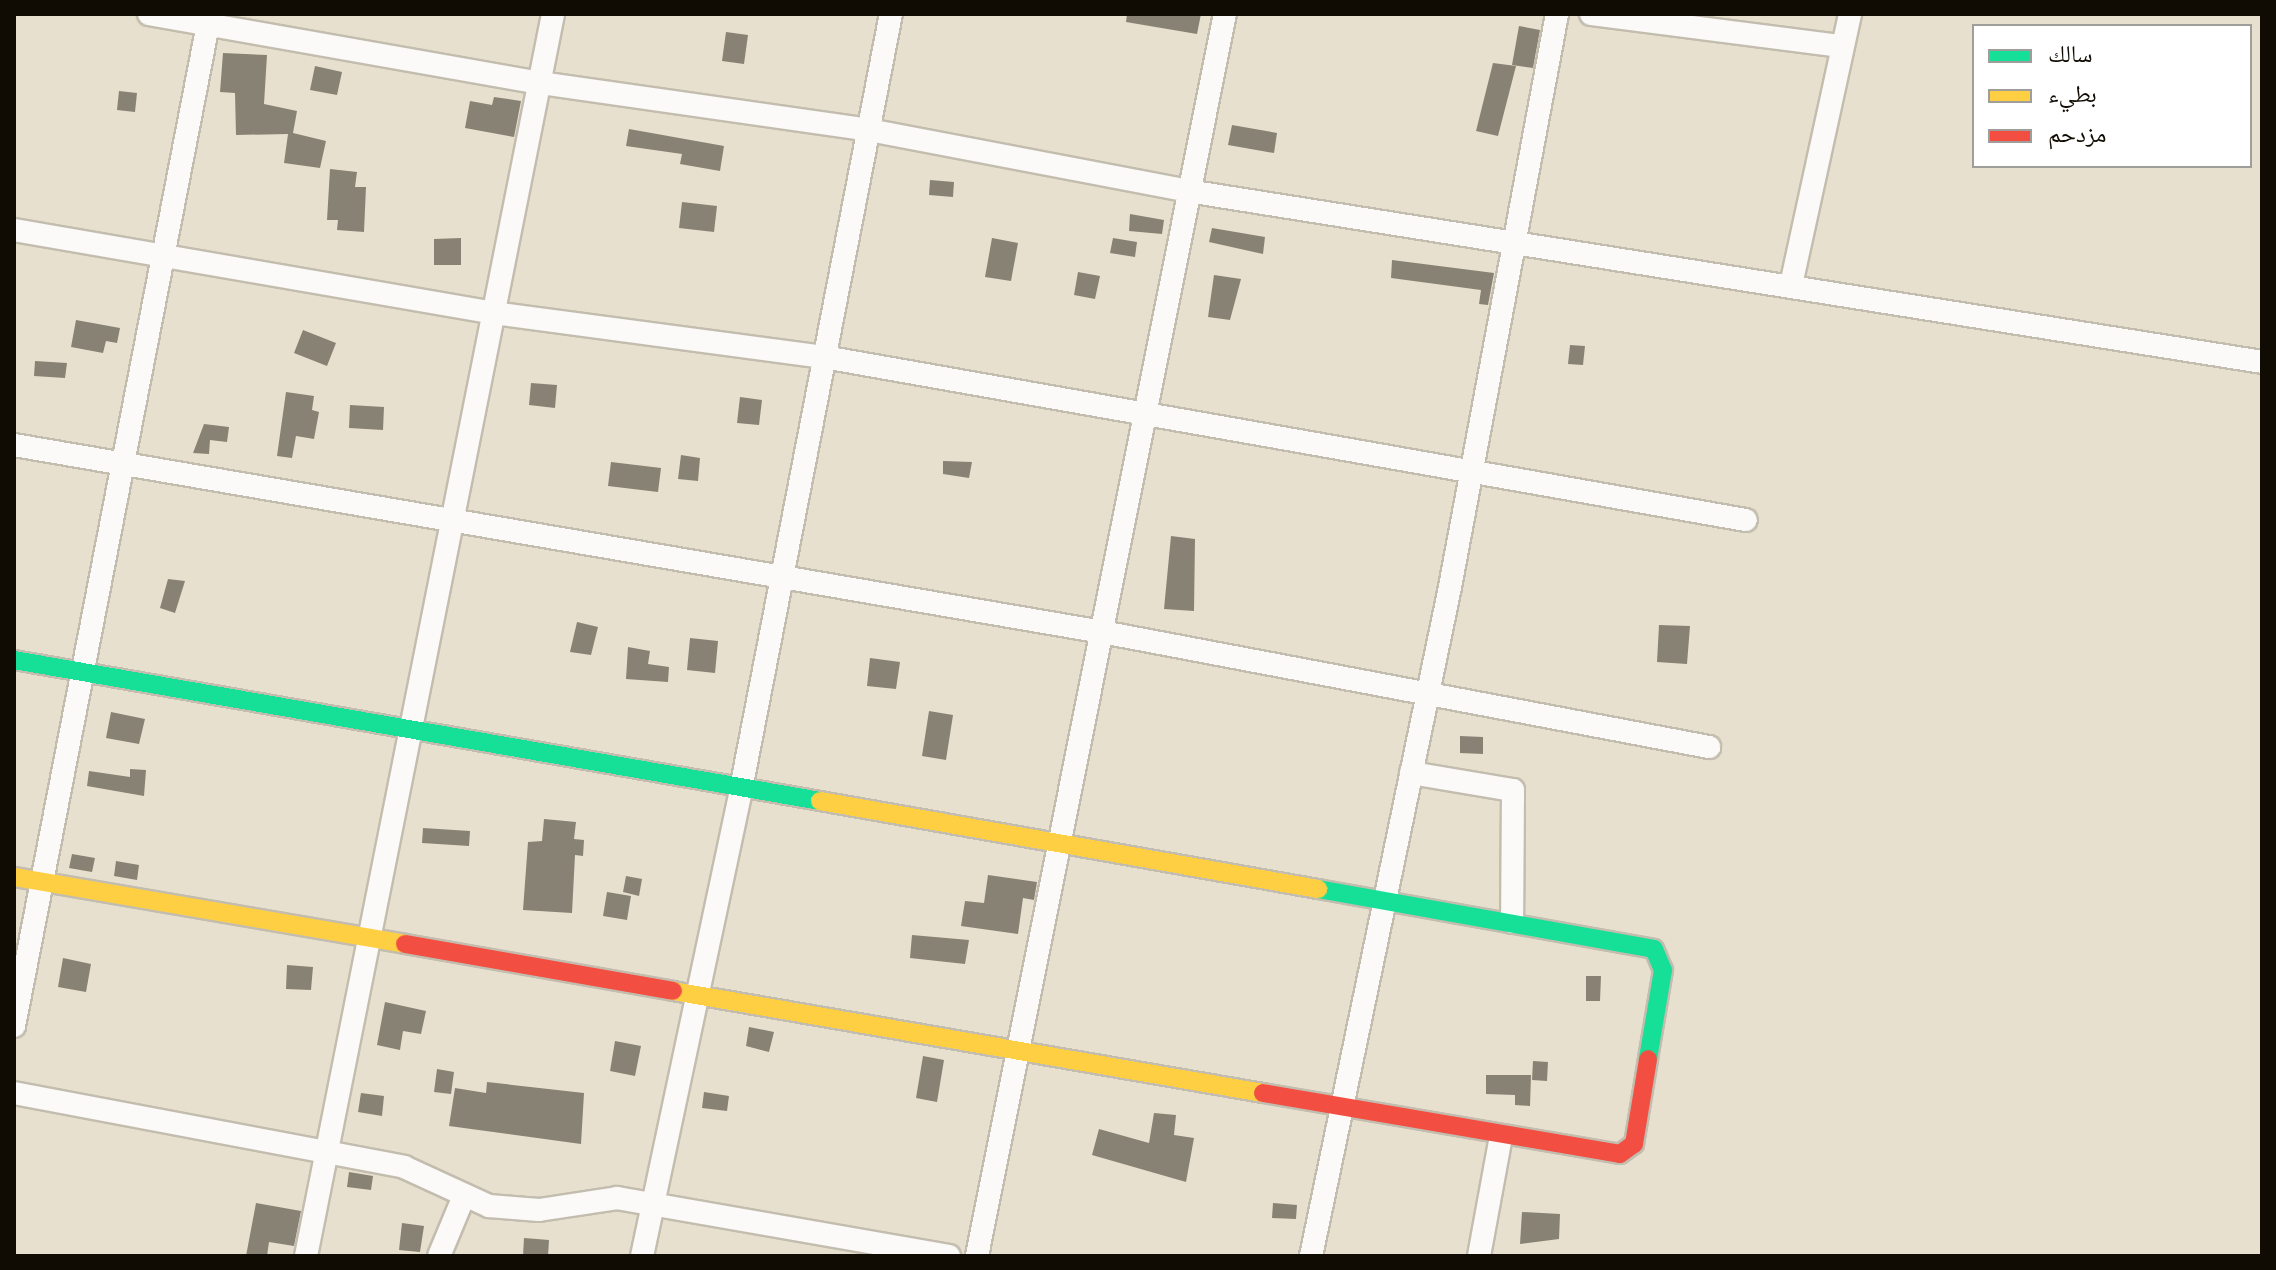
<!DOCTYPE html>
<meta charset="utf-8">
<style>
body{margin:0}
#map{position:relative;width:2276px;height:1270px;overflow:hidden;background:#e8e0ce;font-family:"DM Sans","Noto Naskh Arabic",sans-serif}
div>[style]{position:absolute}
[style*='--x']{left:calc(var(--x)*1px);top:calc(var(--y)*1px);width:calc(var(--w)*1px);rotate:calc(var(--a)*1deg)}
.building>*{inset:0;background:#888274}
.roads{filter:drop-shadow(2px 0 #c3bdaf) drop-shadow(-2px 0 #c3bdaf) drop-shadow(0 2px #c3bdaf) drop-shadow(0 -2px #c3bdaf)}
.street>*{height:22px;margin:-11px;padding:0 11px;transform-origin:11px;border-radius:11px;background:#fcfaf8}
.fast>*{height:18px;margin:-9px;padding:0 9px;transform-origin:9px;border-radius:9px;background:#16e098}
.slow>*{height:18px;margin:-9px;padding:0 9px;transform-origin:9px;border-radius:9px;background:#ffcf43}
.jam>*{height:18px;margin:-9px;padding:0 9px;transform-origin:9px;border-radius:9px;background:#f24e42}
span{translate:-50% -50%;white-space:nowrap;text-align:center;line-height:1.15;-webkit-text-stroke:8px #fff;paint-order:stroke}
.frame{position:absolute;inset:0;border:16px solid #110c03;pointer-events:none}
.legend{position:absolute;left:1972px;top:24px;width:280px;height:144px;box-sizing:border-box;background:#fff;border:2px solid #a09e9a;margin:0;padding:10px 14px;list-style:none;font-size:24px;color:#110c03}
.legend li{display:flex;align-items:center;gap:16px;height:40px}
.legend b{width:40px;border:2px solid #a09e9a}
</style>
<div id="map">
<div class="building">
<div style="clip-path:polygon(1127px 14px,1201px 14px,1197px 34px,1126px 22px)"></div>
<div style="clip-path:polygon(1519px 26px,1540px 30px,1533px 68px,1512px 65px)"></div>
<div style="clip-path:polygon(726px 32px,748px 35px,744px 64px,722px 61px)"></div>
<div style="clip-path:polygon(223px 53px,267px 55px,264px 104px,297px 111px,293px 133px,326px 141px,320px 168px,284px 163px,288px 134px,236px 135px,235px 93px,220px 92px)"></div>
<div style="clip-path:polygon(1493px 63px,1516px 66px,1498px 136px,1476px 131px)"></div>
<div style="clip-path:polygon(315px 66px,342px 72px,337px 95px,310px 90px)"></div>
<div style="clip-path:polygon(119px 91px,137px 93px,135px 112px,117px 110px)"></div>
<div style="clip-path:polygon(494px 97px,521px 101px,514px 137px,465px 128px,470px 101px,492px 105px)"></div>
<div style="clip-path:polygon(1232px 125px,1277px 133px,1274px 153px,1228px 145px)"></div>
<div style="clip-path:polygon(629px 129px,724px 146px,720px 171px,680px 164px,682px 154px,626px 146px)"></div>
<div style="clip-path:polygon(330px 169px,357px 172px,355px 187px,366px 187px,364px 232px,337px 230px,338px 220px,327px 220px)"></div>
<div style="clip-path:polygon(930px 180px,954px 182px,953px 197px,929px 195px)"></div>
<div style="clip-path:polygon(682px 202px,717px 206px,714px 232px,679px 228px)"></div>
<div style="clip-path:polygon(1130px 214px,1164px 220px,1162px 234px,1129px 231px)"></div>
<div style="clip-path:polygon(1212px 228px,1265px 237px,1263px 254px,1209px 242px)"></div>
<div style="clip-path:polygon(461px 238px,461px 265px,434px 265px,434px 239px)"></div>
<div style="clip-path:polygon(992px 238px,1018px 243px,1011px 281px,985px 277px)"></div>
<div style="clip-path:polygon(1113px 238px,1137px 242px,1135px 257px,1110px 253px)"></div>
<div style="clip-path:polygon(1392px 260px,1494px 273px,1488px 305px,1479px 304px,1481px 290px,1391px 278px)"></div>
<div style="clip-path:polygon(1078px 272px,1100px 276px,1095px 299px,1074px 295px)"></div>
<div style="clip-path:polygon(1214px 275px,1241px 279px,1230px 320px,1208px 317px)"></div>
<div style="clip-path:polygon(76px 320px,120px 328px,117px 343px,106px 341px,103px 353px,71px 347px)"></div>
<div style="clip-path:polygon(303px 330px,336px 343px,327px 366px,294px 353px)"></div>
<div style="clip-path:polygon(1570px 345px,1585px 346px,1583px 365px,1568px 364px)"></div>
<div style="clip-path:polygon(35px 361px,67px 363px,65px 378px,34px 376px)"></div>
<div style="clip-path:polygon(531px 383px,557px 385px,555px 408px,529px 405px)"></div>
<div style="clip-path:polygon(286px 392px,314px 396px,312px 410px,319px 412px,314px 439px,296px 436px,292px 458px,277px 456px)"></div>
<div style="clip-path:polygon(740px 397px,762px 400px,759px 425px,737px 423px)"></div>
<div style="clip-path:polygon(350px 405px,384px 407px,383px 430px,349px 428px)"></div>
<div style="clip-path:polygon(204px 424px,229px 427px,227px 442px,210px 440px,209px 454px,193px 453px)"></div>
<div style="clip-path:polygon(681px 455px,700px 458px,698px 481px,678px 479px)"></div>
<div style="clip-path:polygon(943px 461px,972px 462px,969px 478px,943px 474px)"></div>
<div style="clip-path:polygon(611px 462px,661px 468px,658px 492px,608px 486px)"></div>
<div style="clip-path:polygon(1171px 536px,1195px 539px,1194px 611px,1164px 609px)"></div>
<div style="clip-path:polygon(168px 579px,185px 581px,175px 613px,160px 608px)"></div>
<div style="clip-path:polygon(577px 622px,598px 627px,591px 655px,570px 652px)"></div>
<div style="clip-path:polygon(1659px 625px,1690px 626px,1687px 664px,1657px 662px)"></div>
<div style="clip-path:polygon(690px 638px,718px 641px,715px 673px,687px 670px)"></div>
<div style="clip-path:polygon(628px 647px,650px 651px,648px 664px,669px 667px,668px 682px,626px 679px)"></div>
<div style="clip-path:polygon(870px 658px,900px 662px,896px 689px,867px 686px)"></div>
<div style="clip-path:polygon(929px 711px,953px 715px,946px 760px,922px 756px)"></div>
<div style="clip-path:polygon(111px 712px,145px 719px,139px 744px,106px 738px)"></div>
<div style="clip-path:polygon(1460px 736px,1483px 737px,1483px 754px,1460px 753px)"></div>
<div style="clip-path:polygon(130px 769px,146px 770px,144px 796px,87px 786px,89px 771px,130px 777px)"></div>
<div style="clip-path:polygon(544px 819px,576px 822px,574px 839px,584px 840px,583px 856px,575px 855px,572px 913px,523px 910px,528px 842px,542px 841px)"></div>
<div style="clip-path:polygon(423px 828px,470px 831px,469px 846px,422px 843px)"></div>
<div style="clip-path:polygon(72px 854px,95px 858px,92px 872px,69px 868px)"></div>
<div style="clip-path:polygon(116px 861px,139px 865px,137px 880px,114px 876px)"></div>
<div style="clip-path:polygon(988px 875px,1037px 882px,1034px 900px,1023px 898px,1018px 934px,961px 926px,965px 901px,984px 903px)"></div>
<div style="clip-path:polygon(626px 876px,642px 879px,639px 896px,623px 892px)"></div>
<div style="clip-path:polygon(607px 892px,631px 896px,627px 920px,603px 916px)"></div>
<div style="clip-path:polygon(912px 935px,969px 940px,965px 964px,910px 958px)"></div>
<div style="clip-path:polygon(63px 958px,91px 964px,86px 992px,58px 987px)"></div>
<div style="clip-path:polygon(287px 965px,313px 967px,311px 990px,286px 989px)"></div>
<div style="clip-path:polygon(1586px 976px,1601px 976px,1600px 1001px,1586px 1001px)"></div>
<div style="clip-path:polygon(385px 1002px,426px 1011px,421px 1034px,403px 1031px,400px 1050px,377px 1045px)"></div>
<div style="clip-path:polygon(749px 1027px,774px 1032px,769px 1052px,746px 1046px)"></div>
<div style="clip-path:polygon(615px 1041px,641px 1046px,635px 1076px,610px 1071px)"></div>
<div style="clip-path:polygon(923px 1056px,944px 1060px,937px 1102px,916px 1098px)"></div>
<div style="clip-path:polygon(1533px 1061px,1548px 1062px,1547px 1081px,1532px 1080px)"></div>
<div style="clip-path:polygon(437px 1069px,454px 1072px,451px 1094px,434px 1092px)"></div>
<div style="clip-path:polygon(1486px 1075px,1531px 1075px,1530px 1106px,1515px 1105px,1515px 1095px,1486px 1094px)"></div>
<div style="clip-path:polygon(487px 1082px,584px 1093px,581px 1144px,449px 1126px,455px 1088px,486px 1093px)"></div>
<div style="clip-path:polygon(704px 1092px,729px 1096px,727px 1111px,702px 1108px)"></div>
<div style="clip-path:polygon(361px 1093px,384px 1096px,382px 1116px,358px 1112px)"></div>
<div style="clip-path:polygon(1154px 1113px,1176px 1115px,1174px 1135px,1194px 1138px,1186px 1182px,1092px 1155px,1099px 1129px,1149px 1143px)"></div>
<div style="clip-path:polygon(349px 1172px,373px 1176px,371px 1190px,347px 1187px)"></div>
<div style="clip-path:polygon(256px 1203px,301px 1211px,294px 1246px,269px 1242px,267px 1256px,246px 1256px)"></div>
<div style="clip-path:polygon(1273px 1203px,1297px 1205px,1296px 1219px,1272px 1218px)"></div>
<div style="clip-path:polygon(1522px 1212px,1560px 1214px,1559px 1239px,1520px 1244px)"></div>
<div style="clip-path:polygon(402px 1223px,424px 1226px,420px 1252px,399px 1250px)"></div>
<div style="clip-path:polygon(524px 1238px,549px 1240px,548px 1256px,523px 1256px)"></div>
</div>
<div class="roads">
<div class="street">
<div style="--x:149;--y:14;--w:397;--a:10"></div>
<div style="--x:540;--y:83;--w:327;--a:8.1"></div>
<div style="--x:864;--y:129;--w:336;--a:10.8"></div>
<div style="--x:1194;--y:192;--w:1081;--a:9.04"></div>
<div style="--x:1591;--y:14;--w:253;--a:7.3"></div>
<div style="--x:14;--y:230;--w:487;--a:9.8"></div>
<div style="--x:494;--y:313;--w:333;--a:7.6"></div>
<div style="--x:824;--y:357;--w:936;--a:10.03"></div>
<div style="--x:1791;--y:285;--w:277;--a:-77.7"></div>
<div style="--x:14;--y:445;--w:1104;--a:9.75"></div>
<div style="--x:1102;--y:632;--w:618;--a:10.73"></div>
<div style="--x:1411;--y:773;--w:103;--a:9.5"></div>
<div style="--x:1513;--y:790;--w:132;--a:90.4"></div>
<div style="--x:14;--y:1026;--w:1031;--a:-79.04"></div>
<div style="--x:14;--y:1093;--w:397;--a:10.7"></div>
<div style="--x:404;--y:1167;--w:94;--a:24.6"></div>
<div style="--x:489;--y:1206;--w:50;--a:4.6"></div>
<div style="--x:539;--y:1210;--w:79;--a:-8.7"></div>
<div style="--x:617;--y:1198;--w:337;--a:9.9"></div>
<div style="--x:306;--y:1256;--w:1266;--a:-78.75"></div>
<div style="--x:439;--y:1256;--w:65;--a:-67.4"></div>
<div style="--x:642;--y:1256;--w:477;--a:-78"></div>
<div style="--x:741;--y:789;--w:789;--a:-79.05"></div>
<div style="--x:977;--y:1256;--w:1267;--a:-78.71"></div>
<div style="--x:1311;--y:1256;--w:683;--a:-78.26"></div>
<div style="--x:1450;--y:587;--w:583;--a:-79.42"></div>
<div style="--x:1479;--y:1256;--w:122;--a:-79.6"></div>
</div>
<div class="fast">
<div style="--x:14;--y:660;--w:818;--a:9.92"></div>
<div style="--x:1318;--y:889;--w:341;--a:10.1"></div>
<div style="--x:1654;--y:949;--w:23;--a:67"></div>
<div style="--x:1663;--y:970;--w:90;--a:99.6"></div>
</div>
<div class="slow">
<div style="--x:820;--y:801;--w:506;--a:10.02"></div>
<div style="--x:14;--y:877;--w:397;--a:9.7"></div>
<div style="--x:673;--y:991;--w:599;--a:9.81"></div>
</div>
<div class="jam">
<div style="--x:405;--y:944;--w:272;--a:9.9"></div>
<div style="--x:1263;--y:1093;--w:362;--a:9.7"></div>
<div style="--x:1620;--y:1154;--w:17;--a:-36"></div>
<div style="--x:1634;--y:1144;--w:86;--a:-80.6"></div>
</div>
</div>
<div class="frame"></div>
<ul class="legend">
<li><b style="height:10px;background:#16e098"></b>سالك</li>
<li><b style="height:10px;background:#ffcf43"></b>بطيء</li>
<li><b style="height:10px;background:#f24e42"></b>مزدحم</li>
</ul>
</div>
